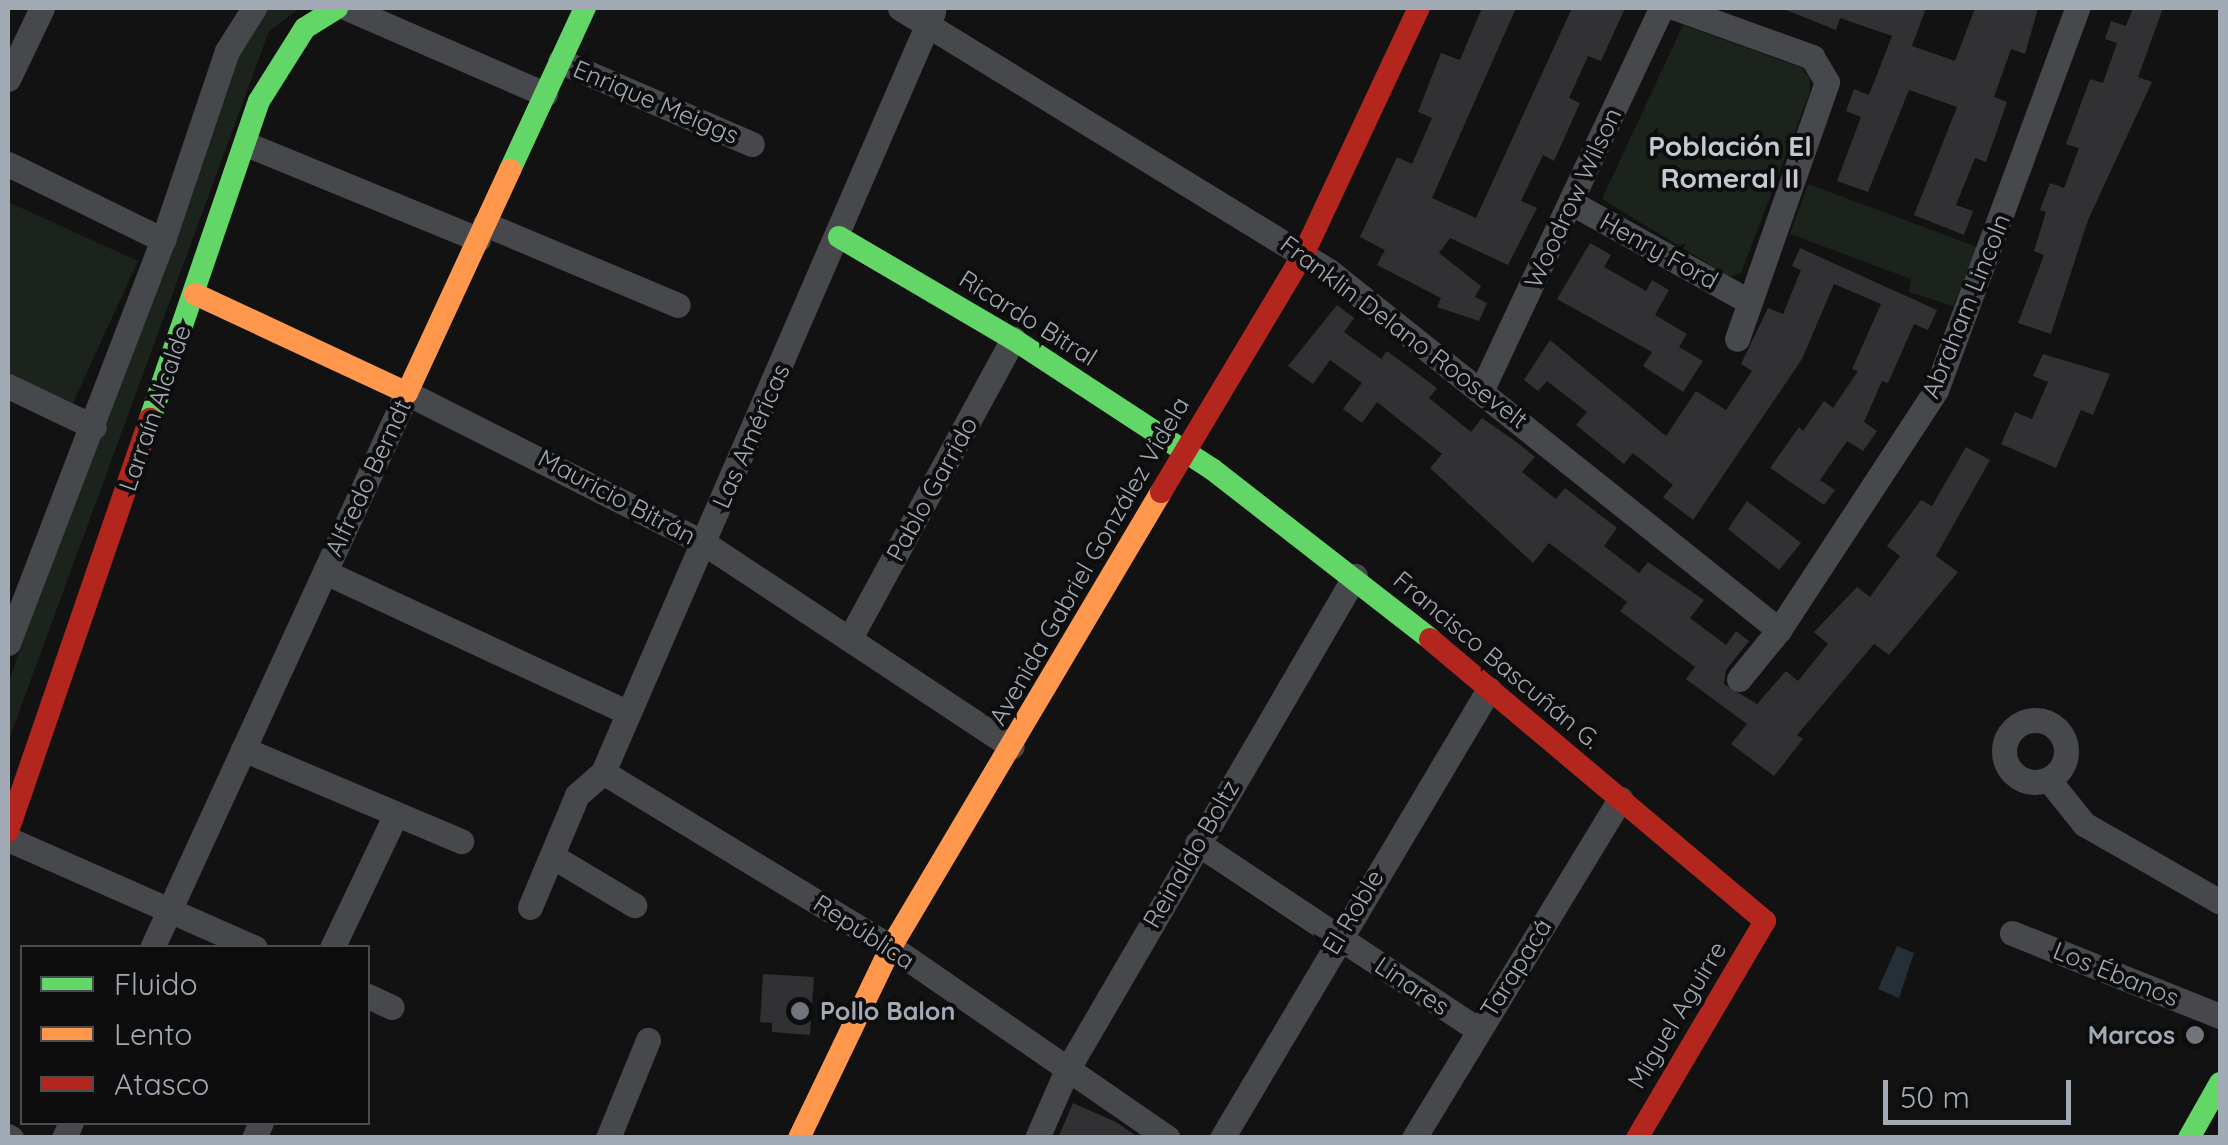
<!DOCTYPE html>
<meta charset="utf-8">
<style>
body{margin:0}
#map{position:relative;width:2228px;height:1145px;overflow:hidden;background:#121213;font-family:Quicksand,sans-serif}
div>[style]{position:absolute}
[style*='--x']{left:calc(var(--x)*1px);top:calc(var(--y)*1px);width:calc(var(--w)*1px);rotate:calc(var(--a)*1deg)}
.green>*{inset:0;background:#1c231d}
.water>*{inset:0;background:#252f35}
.building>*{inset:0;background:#313133}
.street>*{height:25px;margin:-12.5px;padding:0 12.5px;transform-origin:12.5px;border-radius:12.5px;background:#46484c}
.street>.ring{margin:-12.5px;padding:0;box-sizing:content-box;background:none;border:25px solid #46484c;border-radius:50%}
.fast>*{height:22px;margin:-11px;padding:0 11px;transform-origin:11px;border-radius:11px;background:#63d668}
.slow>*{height:22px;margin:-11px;padding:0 11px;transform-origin:11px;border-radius:11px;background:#ff974d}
.jam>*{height:22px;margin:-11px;padding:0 11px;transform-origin:11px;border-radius:11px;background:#b3261e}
.dots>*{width:28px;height:28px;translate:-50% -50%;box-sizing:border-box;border:5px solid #0d0d0e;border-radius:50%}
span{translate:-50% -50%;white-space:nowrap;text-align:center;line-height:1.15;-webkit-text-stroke:8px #0d0d0e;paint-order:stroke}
.street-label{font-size:25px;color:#a2aab5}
.poi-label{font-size:25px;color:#a2aab5;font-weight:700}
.left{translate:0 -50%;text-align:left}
.right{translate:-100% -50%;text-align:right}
.neighbourhood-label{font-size:28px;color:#c3c8d1;font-weight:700}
.frame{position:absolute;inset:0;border:10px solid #a2aab5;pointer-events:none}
.legend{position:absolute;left:20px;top:945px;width:350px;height:180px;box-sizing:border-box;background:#0d0d0e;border:2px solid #494c51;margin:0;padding:12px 18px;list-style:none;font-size:30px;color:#a2aab5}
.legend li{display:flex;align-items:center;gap:20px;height:50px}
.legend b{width:50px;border:2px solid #494c51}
.scale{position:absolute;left:1883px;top:1080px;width:188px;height:45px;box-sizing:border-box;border:5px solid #a2aab5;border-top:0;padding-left:12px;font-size:30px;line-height:35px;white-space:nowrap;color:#a2aab5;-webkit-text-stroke:8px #0d0d0e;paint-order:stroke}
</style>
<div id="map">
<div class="green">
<div style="clip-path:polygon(268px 8px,300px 8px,269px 31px,8px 742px,8px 685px,50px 556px,238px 55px)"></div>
<div style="clip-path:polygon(1683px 25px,1802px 68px,1809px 77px,1810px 92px,1741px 273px,1730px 277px,1602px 199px)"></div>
<div style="clip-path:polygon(1808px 184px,1977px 247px,1953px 306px,1909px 292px,1911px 279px,1790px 234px)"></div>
<div style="clip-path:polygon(8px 202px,138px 261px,73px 403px,8px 373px)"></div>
</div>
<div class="water">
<div style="clip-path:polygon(1897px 946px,1914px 953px,1899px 998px,1878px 989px)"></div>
</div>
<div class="building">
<div style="clip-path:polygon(1482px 8px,1516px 8px,1432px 198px,1476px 218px,1572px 8px,1625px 8px,1601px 61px,1588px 56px,1569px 98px,1580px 103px,1554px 161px,1543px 155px,1521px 201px,1537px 208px,1508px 265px,1450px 238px,1439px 253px,1481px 286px,1475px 297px,1487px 303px,1479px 321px,1437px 307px,1441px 298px,1377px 265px,1385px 250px,1360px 237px,1397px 157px,1412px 164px,1432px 118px,1418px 112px,1441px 53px,1460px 60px)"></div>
<div style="clip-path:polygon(1781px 8px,1926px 8px,1912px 46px,1955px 61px,1975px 8px,2038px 8px,2025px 54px,2011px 49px,1994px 97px,2007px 102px,1986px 162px,1975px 158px,1956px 205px,1973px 211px,1964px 235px,1914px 215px,1957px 107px,1909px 90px,1868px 192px,1837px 181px,1861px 117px,1846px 111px,1854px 89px,1869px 95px,1892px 36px,1840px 18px,1836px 30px)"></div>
<div style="clip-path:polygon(2133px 8px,2163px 8px,2138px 77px,2152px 82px,2088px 220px,2051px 334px,2018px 323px,2044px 255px,2034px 251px,2046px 212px,2040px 210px,2050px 183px,2064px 188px,2079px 148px,2066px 144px,2090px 79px,2103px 83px,2117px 43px,2105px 39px,2111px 21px,2126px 26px)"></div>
<div style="clip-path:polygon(1590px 243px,1611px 255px,1604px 267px,1646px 291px,1652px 280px,1669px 290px,1655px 315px,1687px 334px,1679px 347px,1703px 361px,1683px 392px,1643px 366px,1652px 352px,1557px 299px)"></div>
<div style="clip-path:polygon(1800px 248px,1937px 310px,1928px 330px,1914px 324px,1888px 383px,1882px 381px,1864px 422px,1877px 431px,1863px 451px,1847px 441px,1820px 480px,1835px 490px,1824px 505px,1770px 468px,1799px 427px,1803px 431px,1824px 401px,1833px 408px,1858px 371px,1852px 369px,1881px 304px,1834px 284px,1802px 359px,1693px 520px,1663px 497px,1673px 485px,1633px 453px,1624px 464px,1576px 425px,1587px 412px,1547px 381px,1538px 391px,1524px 380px,1550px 340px,1666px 436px,1696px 391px,1726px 410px,1752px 371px,1741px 364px,1768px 308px,1783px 314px,1801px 270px,1792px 266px)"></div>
<div style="clip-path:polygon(1337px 305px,1354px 318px,1344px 332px,1381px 359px,1387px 351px,1437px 388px,1429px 398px,1471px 432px,1482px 418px,1515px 441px,1535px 457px,1522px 472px,1556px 499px,1565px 488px,1617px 528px,1604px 546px,1639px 573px,1648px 562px,1704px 600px,1690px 618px,1726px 645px,1736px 631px,1749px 641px,1726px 670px,1724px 684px,1757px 704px,1786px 671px,1798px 681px,1828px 644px,1814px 632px,1857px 587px,1870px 597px,1900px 556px,1887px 546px,1921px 500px,1932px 506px,1966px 447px,1990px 460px,1936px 556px,1958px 572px,1889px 655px,1874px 644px,1797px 735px,1803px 739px,1774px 776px,1731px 744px,1747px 724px,1686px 679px,1695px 667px,1620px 611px,1627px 602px,1549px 543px,1533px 563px,1430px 468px,1442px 454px,1377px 402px,1362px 423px,1343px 409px,1362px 383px,1330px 360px,1313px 384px,1288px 366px)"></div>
<div style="clip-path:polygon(2043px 354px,2110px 374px,2093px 415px,2081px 410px,2056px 468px,2001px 444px,2015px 412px,2032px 419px,2048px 382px,2033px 376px)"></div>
<div style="clip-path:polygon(1747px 501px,1801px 543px,1779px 570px,1728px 529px)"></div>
<div style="clip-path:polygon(763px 974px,814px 977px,810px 1035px,772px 1032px,772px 1023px,760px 1022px)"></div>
<div style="clip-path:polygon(1073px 1103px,1116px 1122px,1139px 1138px,1058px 1138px)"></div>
</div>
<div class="street">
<div style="--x:347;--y:8;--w:216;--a:23.5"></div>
<div style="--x:900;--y:8;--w:503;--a:31.51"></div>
<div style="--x:1329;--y:271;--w:576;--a:38.58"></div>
<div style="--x:1676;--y:8;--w:145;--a:19.8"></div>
<div style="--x:1812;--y:57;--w:29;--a:59"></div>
<div style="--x:1827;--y:82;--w:272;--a:109.3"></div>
<div style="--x:560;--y:61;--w:209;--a:23.4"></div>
<div style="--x:8;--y:79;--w:79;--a:-64.4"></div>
<div style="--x:246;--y:144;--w:251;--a:22.3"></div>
<div style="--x:8;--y:164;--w:173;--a:26.1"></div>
<div style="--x:1572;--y:203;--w:199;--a:29.1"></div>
<div style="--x:485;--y:224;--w:209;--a:22.8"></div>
<div style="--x:8;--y:386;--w:95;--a:25.5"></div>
<div style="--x:1483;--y:387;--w:419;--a:-64.8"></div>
<div style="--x:325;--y:572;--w:332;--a:24.9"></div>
<div style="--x:850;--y:638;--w:341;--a:-61.4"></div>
<div style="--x:8;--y:643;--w:432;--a:-69"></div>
<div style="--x:163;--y:240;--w:200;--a:-71.3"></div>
<div style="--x:227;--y:51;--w:51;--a:-57.9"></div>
<div style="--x:1739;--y:679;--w:63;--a:-50.8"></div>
<div style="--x:1779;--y:630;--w:287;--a:-56.8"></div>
<div style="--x:1936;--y:390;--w:407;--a:-69.7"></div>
<div class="ring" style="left:2004px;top:720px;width:37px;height:37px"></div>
<div style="--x:243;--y:749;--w:237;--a:22.9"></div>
<div style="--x:603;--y:772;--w:337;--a:31.3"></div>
<div style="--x:891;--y:947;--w:336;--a:34.6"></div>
<div style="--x:2048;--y:779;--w:58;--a:51.3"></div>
<div style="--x:2084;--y:824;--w:157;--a:29.8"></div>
<div style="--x:8;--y:839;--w:270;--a:23.8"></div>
<div style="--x:1197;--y:843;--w:338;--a:33.6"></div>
<div style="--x:552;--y:856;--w:96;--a:30.9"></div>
<div style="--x:530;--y:907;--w:121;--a:-67.2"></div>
<div style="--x:577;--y:795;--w:35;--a:-41"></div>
<div style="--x:603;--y:772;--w:829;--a:-66.53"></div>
<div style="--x:2012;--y:933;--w:224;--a:21.8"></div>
<div style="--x:152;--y:948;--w:611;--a:-65.32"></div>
<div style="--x:407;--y:393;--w:333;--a:26.8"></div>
<div style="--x:704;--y:543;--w:369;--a:33.5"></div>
<div style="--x:332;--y:948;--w:148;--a:-64.5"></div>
<div style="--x:368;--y:996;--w:26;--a:25"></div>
<div style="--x:8;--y:1136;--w:4;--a:34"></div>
<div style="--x:64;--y:1138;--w:17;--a:-66"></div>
<div style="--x:254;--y:1138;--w:17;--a:-66"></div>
<div style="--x:608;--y:1138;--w:106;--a:-67.8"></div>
<div style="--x:1037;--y:1138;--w:74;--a:-66.2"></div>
<div style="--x:1067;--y:1070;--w:572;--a:-59.76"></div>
<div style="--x:1222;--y:1138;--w:522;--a:-59.26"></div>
<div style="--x:1414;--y:1138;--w:397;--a:-58.7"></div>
</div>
<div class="fast">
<div style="--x:510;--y:170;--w:179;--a:-65.2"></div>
<div style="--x:839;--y:237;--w:202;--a:30.4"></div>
<div style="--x:1013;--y:339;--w:238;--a:33.2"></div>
<div style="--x:1212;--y:469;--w:276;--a:37.9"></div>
<div style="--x:150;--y:419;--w:336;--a:-71.1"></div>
<div style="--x:259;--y:101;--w:86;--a:-57.8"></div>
<div style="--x:305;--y:28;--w:38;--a:-32"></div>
<div style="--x:2189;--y:1138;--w:63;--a:-60.6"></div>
</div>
<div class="slow">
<div style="--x:195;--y:294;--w:234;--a:25"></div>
<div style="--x:407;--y:393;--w:246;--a:-65.2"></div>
<div style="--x:799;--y:1138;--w:212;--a:-64.3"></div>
<div style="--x:891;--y:947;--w:529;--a:-59.31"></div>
</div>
<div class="jam">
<div style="--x:1161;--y:492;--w:279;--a:-59.1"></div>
<div style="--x:1304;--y:253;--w:271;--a:-64.9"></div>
<div style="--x:1430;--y:639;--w:438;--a:40.1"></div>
<div style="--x:1765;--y:921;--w:252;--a:120.5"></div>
<div style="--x:8;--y:831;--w:436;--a:-71"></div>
</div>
<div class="dots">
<div style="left:800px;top:1011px;background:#70757c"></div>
<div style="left:2195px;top:1035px;background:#70757c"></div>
</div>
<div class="street-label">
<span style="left:656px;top:102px;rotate:23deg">Enrique Meiggs</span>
<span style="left:1573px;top:198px;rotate:-65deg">Woodrow Wilson</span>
<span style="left:1659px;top:251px;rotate:29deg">Henry Ford</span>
<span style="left:1966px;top:306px;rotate:-68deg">Abraham Lincoln</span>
<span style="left:1028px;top:318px;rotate:32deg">Ricardo Bitral</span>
<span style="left:1404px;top:332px;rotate:37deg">Franklin Delano Roosevelt</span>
<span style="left:155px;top:408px;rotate:-71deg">Larraín Alcalde</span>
<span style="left:751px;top:436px;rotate:-66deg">Las Américas</span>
<span style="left:368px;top:478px;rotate:-65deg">Alfredo Berndt</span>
<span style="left:932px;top:489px;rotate:-61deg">Pablo Garrido</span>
<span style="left:617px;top:497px;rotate:28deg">Mauricio Bitrán</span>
<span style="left:1089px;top:561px;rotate:-60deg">Avenida Gabriel González Videla</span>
<span style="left:1497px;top:660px;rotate:40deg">Francisco Bascuñán G.</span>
<span style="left:1191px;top:854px;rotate:-60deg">Reinaldo Boltz</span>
<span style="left:1353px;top:912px;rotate:-59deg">El Roble</span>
<span style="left:864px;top:932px;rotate:33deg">República</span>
<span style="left:1516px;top:968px;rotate:-58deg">Tarapacá</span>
<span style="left:2116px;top:974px;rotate:22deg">Los Ébanos</span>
<span style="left:1412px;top:986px;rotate:34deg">Linares</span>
<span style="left:1677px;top:1015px;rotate:-59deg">Miguel Aguirre</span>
</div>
<div class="poi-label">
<span class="left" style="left:820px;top:1011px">Pollo Balon</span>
<span class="right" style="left:2175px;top:1035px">Marcos</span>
</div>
<div class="neighbourhood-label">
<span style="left:1730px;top:162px">Población El<br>Romeral II</span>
</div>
<div class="frame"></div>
<ul class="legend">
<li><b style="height:12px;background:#63d668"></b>Fluido</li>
<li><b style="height:12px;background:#ff974d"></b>Lento</li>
<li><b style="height:12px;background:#b3261e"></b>Atasco</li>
</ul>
<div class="scale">50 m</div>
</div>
